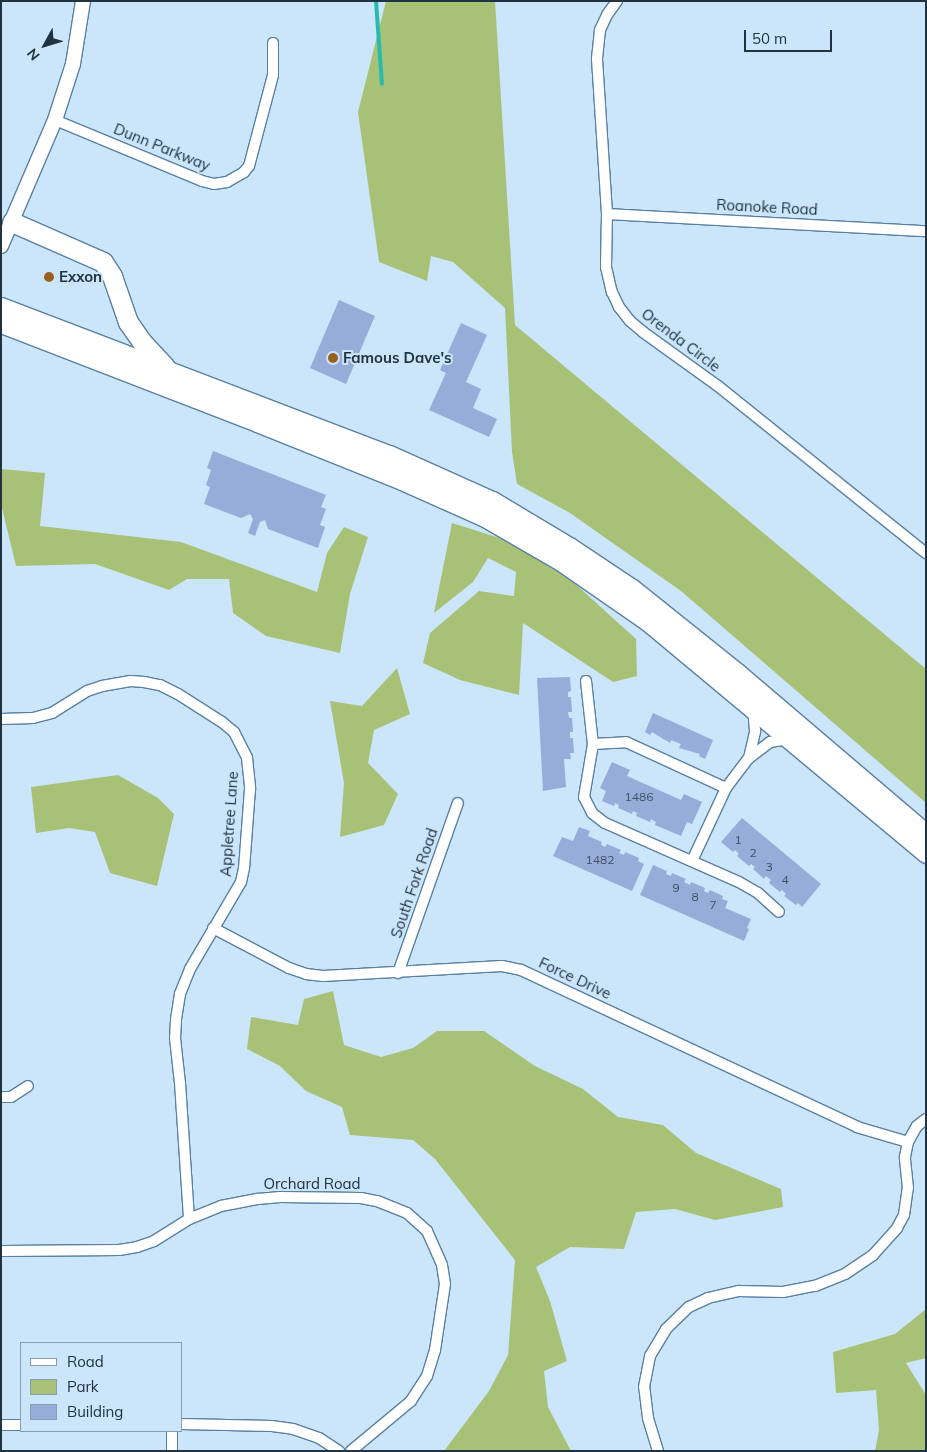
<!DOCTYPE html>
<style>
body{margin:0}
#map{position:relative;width:927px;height:1452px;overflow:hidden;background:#cbe5fb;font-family:Mulish,sans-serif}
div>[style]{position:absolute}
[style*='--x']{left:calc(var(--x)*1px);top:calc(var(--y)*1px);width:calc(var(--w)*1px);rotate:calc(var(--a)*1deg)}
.green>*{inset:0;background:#a7c276}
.stream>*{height:4px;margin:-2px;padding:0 2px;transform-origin:2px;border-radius:2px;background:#28bbad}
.building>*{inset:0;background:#97acd8}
.roads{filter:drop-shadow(1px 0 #5980a2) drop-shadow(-1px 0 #5980a2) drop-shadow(0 1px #5980a2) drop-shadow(0 -1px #5980a2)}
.street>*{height:10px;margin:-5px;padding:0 5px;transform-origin:5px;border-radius:5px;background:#fff}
.secondary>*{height:14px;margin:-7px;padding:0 7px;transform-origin:7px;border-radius:7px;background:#fff}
.highway>*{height:19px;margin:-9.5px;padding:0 9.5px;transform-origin:9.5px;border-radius:9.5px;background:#fff}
.dots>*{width:14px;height:14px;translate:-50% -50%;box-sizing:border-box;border:2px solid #cbe5fb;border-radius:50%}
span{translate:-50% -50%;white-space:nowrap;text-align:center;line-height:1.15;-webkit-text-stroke:4px #cbe5fb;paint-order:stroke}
.number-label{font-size:12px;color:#3e5066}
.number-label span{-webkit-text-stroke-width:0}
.street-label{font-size:15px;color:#213240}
.poi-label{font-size:15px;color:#213240;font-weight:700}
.left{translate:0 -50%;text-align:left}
.frame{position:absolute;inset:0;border:2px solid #213240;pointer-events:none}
.legend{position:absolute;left:20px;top:1342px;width:162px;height:90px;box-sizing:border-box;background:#cbe5fb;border:1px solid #879db0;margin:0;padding:6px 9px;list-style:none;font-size:15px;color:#213240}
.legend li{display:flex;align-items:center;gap:10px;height:25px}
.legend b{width:25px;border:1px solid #879db0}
.north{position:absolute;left:20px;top:20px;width:50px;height:50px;-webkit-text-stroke:4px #cbe5fb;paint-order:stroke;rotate:231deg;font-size:14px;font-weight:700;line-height:20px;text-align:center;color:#213240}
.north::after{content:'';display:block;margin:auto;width:18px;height:22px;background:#213240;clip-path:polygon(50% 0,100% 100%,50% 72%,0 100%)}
.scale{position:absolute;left:744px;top:30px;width:88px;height:22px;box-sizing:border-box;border:2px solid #213240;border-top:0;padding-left:6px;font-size:15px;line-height:18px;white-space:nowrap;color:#213240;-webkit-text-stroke:4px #cbe5fb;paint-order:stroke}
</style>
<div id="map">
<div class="green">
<div style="clip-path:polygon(386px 1px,495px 1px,515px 325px,926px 669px,926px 803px,681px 591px,570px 513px,517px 484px,512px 452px,505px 308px,453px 262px,431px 256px,427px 281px,379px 262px,358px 112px)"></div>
<div style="clip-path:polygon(1px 469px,45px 473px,40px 526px,181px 542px,317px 592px,327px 553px,344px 527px,368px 537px,350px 594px,340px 653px,266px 636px,233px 613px,229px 579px,187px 579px,169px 590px,95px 564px,16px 566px,1px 504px)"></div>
<div style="clip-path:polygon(452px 523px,506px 540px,571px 580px,636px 639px,637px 676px,613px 682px,523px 623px,519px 695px,460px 680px,423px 663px,430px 633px,479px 591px,514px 596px,516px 572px,488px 558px,473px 582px,434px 613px)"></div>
<div style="clip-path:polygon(397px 668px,410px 714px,374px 730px,368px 763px,398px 794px,384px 825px,340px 837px,344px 783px,330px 701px,362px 706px)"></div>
<div style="clip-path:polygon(118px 775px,158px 798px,174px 814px,157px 886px,110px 873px,95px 832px,69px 828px,36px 833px,31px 787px)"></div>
<div style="clip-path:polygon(333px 991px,344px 1045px,381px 1057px,413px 1048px,437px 1031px,484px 1031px,535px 1066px,583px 1089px,618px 1117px,663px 1125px,696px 1153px,781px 1189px,783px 1207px,715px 1220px,675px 1209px,636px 1212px,624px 1249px,570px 1247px,536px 1267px,550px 1301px,567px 1361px,544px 1371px,548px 1407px,571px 1451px,444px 1451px,489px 1391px,508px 1355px,515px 1260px,435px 1159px,413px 1140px,350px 1135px,342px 1107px,306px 1091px,280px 1066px,247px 1049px,251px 1017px,298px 1025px,304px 999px)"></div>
<div style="clip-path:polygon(926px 1309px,926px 1358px,906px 1363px,926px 1395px,926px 1451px,875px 1451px,879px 1430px,876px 1390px,836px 1393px,833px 1352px,895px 1334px)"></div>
</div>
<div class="stream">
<div style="--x:376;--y:1;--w:83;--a:85.9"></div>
</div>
<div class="building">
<div style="clip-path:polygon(339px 300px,375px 316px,346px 384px,310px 368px)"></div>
<div style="clip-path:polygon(461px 323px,487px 335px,466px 382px,481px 389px,473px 408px,497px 419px,489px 437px,429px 410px,446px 373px,440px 370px)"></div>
<div style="clip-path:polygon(213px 451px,326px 495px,321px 507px,326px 509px,320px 525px,325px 527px,318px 548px,268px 529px,265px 520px,260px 522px,255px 536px,248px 533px,253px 519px,250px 514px,241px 518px,204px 504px,210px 487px,206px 485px,211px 470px,207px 468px)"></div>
<div style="clip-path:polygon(570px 677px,571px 691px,568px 692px,568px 697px,571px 697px,572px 712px,568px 712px,569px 718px,572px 718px,573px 732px,570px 732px,570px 738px,573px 738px,574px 753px,570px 753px,571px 759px,564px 759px,566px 787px,543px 791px,537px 678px)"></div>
<div style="clip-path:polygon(653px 713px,713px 740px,705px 759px,699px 756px,700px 754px,679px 748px,681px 744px,671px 740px,670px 743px,652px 732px,650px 735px,645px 732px)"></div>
<div style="clip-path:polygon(612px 762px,630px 770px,627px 776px,681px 800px,684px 794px,702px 802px,692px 824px,687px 822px,681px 836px,655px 825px,656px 822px,651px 819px,650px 822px,636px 816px,637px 813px,633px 811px,632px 814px,618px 808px,619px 805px,615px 803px,614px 806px,602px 801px,606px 791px,600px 788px)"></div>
<div style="clip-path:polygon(742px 818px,821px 884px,802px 907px,798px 903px,796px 905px,784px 896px,786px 894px,782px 890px,780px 892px,769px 883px,771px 880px,766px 876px,764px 879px,753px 869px,755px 867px,751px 864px,749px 866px,737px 856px,739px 854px,735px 850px,733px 852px,721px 842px)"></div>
<div style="clip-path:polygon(579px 827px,590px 831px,588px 836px,602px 842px,601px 845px,605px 847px,607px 844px,621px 850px,619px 853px,624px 855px,625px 852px,639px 858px,638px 861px,644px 864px,632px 891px,553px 856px,562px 837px,573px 841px)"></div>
<div style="clip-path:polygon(653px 865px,667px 871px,666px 874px,671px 876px,672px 873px,686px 879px,684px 882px,690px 885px,691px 882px,705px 888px,704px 891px,708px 893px,710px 890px,723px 896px,722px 899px,728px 901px,725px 908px,751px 919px,747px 928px,749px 929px,744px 941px,640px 895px)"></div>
</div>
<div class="roads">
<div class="street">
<div style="--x:617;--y:1;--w:17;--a:126"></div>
<div style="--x:607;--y:15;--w:17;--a:115"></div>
<div style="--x:600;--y:30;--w:29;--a:96"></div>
<div style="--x:597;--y:59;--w:155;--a:86.3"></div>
<div style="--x:607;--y:214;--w:53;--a:91.1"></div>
<div style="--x:606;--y:267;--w:26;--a:77"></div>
<div style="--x:612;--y:292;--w:17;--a:65"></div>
<div style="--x:619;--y:307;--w:18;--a:52"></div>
<div style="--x:630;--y:321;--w:17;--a:40"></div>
<div style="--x:643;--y:332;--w:92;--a:35.8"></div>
<div style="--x:718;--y:386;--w:267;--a:38.8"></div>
<div style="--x:55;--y:120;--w:159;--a:22.5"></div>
<div style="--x:202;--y:181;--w:12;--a:14"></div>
<div style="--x:214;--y:184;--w:13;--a:-9"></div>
<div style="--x:227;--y:182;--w:20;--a:-30"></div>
<div style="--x:244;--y:172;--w:8;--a:-50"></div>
<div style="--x:249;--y:166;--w:94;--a:-75.2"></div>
<div style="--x:273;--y:75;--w:32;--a:-90"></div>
<div style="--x:607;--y:214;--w:319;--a:3.1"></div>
<div style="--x:586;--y:681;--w:63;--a:83.7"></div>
<div style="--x:593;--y:744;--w:54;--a:99.6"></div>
<div style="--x:584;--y:797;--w:18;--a:63"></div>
<div style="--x:592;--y:813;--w:16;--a:38"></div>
<div style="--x:605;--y:823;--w:146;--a:23.8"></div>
<div style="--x:739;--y:882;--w:22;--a:30"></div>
<div style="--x:758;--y:893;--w:28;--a:42"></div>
<div style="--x:1;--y:719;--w:32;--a:-2"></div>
<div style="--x:33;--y:718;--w:20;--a:-15"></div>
<div style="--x:52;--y:713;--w:41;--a:-32.2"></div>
<div style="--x:87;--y:691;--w:16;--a:-18"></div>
<div style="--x:102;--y:686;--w:29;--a:-10"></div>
<div style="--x:131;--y:681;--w:13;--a:4"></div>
<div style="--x:144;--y:682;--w:16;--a:11"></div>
<div style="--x:160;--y:685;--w:20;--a:27"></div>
<div style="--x:178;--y:694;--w:52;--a:32.5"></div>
<div style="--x:222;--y:722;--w:16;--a:40"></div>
<div style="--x:234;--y:732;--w:29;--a:63"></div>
<div style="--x:247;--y:758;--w:31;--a:84"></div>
<div style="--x:250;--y:789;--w:79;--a:94.3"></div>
<div style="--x:244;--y:868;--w:14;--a:102"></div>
<div style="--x:241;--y:882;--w:101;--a:120.4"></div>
<div style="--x:190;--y:969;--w:27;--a:112"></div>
<div style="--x:180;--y:994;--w:26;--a:99"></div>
<div style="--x:176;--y:1020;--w:18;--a:93"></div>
<div style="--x:175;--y:1038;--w:45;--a:83.7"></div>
<div style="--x:180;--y:1083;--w:136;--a:86.2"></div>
<div style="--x:593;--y:744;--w:33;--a:-3"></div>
<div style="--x:626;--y:742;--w:110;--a:24.7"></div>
<div style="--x:749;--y:758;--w:28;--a:-77"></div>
<div style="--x:755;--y:731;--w:22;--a:-95"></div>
<div style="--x:692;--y:861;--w:81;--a:-65"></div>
<div style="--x:726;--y:788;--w:38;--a:-53"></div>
<div style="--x:749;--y:758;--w:26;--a:-37"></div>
<div style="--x:770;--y:742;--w:19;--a:-9"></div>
<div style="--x:213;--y:928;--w:86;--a:27.8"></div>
<div style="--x:289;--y:968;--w:18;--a:19"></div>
<div style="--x:306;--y:974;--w:17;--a:7"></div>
<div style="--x:323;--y:976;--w:179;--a:-3.2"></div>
<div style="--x:502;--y:966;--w:19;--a:12"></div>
<div style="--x:521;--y:970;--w:371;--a:25"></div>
<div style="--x:857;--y:1127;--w:53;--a:16.4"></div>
<div style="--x:398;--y:973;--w:180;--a:-70.6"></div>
<div style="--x:1;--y:1097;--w:10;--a:0"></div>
<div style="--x:11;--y:1097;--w:20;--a:-33"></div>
<div style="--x:1;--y:1251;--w:118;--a:-0.5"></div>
<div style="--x:119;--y:1250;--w:18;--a:-9"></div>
<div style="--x:137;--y:1247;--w:18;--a:-19"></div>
<div style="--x:154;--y:1241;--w:41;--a:-32.2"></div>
<div style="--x:189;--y:1219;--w:35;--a:-22"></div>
<div style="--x:221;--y:1206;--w:38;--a:-11"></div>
<div style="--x:258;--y:1199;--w:22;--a:-5"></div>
<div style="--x:280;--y:1197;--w:81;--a:0.7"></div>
<div style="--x:361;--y:1198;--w:16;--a:11"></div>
<div style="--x:377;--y:1201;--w:32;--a:22"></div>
<div style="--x:407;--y:1213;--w:27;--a:42"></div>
<div style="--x:427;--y:1231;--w:37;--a:66"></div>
<div style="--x:442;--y:1265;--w:19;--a:81"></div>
<div style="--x:445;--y:1284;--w:67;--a:98.6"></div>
<div style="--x:435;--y:1350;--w:27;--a:107"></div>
<div style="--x:427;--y:1376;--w:30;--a:123"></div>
<div style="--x:411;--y:1401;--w:78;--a:140.2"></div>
<div style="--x:181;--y:1424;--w:91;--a:1.3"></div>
<div style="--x:272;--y:1426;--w:21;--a:8"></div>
<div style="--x:293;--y:1429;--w:28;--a:19"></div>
<div style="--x:319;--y:1438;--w:24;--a:33"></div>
<div style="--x:1;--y:1425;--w:20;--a:0"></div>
<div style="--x:172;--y:1451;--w:20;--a:-90"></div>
<div style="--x:658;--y:1451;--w:34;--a:-107"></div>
<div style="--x:648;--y:1418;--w:31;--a:-97"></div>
<div style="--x:644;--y:1387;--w:32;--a:-79"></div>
<div style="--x:650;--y:1356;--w:31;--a:-59"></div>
<div style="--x:666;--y:1329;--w:32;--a:-44"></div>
<div style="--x:689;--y:1307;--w:21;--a:-25"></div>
<div style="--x:708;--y:1298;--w:32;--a:-13"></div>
<div style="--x:739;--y:1291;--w:44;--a:1.3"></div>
<div style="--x:783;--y:1292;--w:33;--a:-11"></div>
<div style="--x:815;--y:1286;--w:32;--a:-22"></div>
<div style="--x:845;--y:1274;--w:34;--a:-34"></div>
<div style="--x:873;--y:1255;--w:36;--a:-48"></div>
<div style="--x:897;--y:1228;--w:15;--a:-62"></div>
<div style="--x:904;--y:1215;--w:27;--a:-82"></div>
<div style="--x:908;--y:1188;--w:31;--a:-96"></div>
<div style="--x:905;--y:1157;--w:15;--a:-79"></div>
<div style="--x:908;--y:1142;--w:18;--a:-61"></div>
<div style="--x:917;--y:1126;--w:11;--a:-38"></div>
</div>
<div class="secondary">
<div style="--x:1;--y:246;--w:137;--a:-66.8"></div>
<div style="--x:55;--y:120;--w:59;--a:-72.2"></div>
<div style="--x:73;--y:64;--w:64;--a:-81"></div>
</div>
<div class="highway">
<div style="--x:12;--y:222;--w:99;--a:23.7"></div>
<div style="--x:103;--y:262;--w:17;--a:57"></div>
<div style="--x:112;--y:276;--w:49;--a:70.8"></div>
<div style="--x:128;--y:322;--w:24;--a:55"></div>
<div style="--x:142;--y:342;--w:34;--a:47"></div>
<div style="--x:1;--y:307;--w:415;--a:20.9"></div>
<div style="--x:389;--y:455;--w:113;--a:24.1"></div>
<div style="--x:492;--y:501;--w:90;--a:30.9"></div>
<div style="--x:569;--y:547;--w:76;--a:33.7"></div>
<div style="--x:632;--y:589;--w:136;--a:38.7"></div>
<div style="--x:738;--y:674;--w:247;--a:40.4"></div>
<div style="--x:1;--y:323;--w:274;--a:21.1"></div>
<div style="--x:257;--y:422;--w:156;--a:21.8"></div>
<div style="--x:402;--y:480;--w:91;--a:24"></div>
<div style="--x:485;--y:517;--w:88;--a:30.1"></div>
<div style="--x:561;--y:561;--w:107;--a:34.7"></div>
<div style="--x:649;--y:622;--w:361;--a:39.8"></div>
</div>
</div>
<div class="dots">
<div style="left:49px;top:277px;background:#99601d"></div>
<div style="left:333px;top:358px;background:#99601d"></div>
</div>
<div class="number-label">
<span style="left:639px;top:797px">1486</span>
<span style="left:738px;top:840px">1</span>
<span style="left:753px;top:853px">2</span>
<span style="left:600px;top:860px">1482</span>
<span style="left:769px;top:867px">3</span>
<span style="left:785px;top:880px">4</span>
<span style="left:676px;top:888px">9</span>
<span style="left:695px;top:897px">8</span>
<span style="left:713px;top:905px">7</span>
</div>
<div class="street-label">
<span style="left:162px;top:147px;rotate:22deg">Dunn Parkway</span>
<span style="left:767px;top:207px;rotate:3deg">Roanoke Road</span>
<span style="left:681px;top:340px;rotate:37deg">Orenda Circle</span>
<span style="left:229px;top:824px;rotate:-86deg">Appletree Lane</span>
<span style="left:414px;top:883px;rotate:-71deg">South Fork Road</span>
<span style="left:575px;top:978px;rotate:25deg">Force Drive</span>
<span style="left:312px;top:1184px">Orchard Road</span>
</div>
<div class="poi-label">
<span class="left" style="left:59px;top:277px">Exxon</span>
<span class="left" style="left:343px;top:358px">Famous Dave's</span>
</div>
<div class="frame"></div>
<ul class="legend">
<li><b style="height:6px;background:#fff"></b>Road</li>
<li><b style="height:14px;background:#a7c276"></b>Park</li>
<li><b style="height:14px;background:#97acd8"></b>Building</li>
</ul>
<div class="north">N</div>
<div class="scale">50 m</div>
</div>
